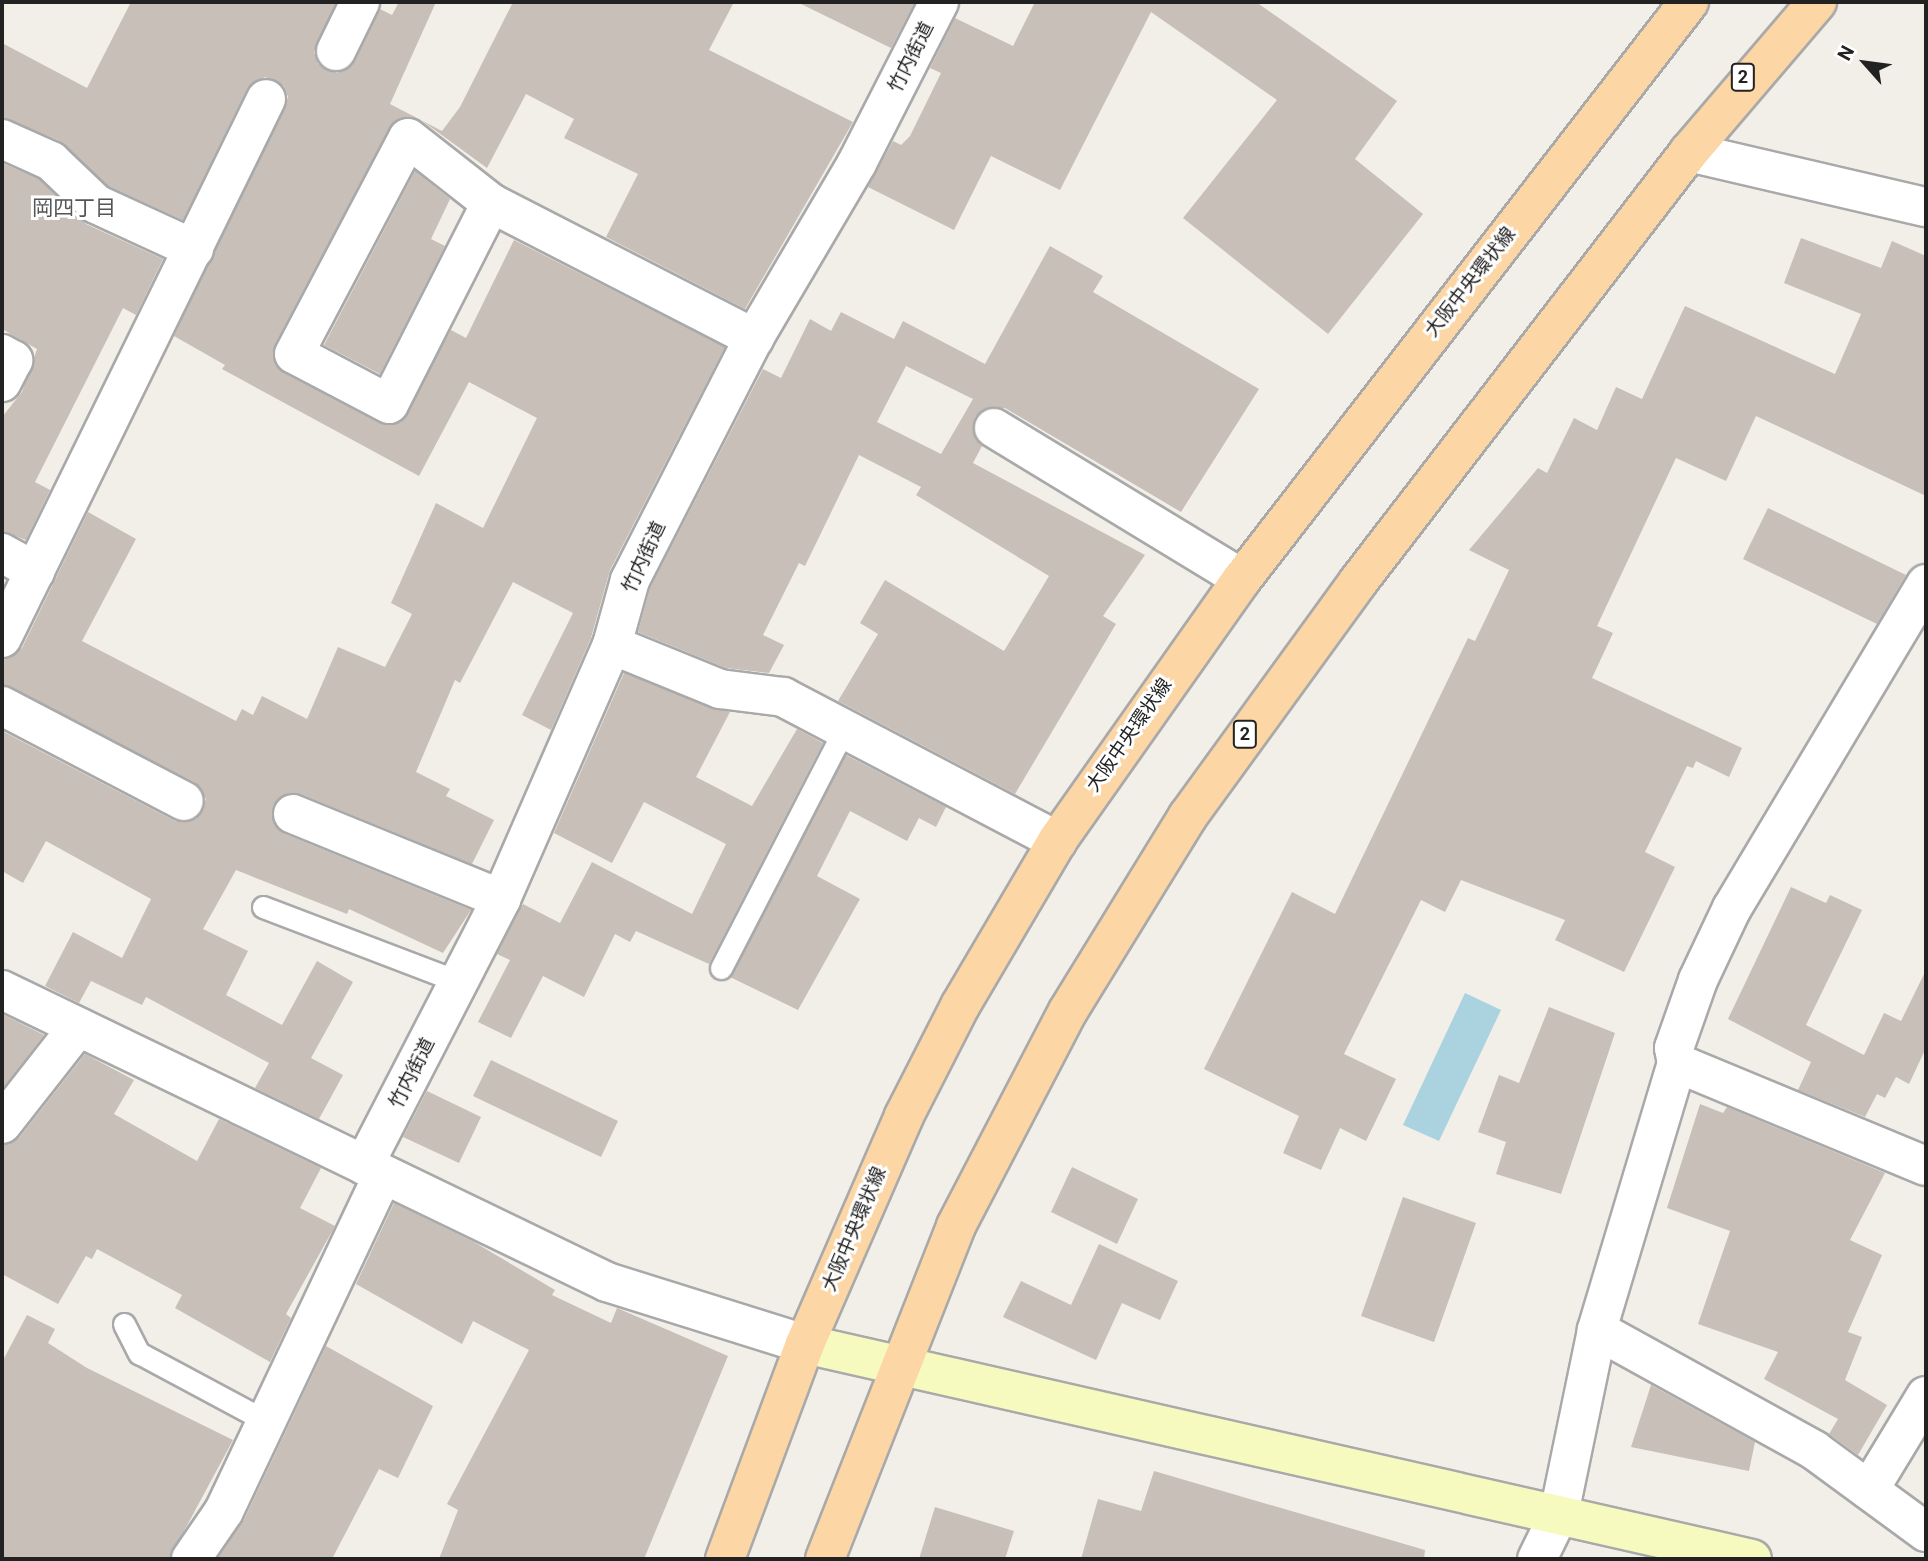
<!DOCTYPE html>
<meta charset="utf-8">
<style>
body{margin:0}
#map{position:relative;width:1928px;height:1561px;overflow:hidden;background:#f2efe9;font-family:Roboto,"Noto Sans JP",sans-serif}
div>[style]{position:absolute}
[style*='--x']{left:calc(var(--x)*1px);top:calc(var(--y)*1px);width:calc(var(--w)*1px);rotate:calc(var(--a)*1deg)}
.water>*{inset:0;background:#aad3df}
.building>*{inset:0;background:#c7bfb8}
.roads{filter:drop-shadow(2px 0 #a9a9a9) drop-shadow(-2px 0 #a9a9a9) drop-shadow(0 2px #a9a9a9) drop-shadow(0 -2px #a9a9a9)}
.lane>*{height:21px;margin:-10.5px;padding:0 10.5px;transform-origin:10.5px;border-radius:10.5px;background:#fff}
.street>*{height:38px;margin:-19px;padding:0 19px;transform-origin:19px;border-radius:19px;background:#fff}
.secondary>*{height:38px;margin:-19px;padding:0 19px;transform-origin:19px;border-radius:19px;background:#f7fabf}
.primary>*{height:38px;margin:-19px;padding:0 19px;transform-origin:19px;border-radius:19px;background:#fcd6a4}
span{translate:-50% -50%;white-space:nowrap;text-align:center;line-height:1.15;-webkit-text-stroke:6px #fff;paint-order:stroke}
.shield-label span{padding:2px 5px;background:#fff;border:2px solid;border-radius:5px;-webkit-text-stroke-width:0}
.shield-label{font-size:18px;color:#222;font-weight:700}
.street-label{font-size:19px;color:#222}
.neighbourhood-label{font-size:21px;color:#555}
.frame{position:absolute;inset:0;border:4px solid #222;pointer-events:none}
.north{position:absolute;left:1830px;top:28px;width:70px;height:70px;-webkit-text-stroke:5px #fff;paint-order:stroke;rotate:298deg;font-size:19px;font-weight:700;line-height:28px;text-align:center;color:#222}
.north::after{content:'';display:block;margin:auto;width:24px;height:32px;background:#222;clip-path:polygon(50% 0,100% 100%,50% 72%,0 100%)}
</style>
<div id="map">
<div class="water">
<div style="clip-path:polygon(1465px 993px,1501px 1010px,1439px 1141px,1403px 1125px)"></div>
</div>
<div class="building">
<div style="clip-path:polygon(131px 2px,336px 2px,314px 52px,318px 64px,337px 73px,355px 61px,380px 9px,392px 15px,399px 2px,436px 2px,390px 104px,442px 131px,460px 107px,513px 2px,734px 2px,709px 50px,853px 122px,745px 309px,606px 237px,638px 174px,564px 138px,574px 119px,526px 94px,487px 168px,421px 120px,398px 119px,389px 128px,275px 344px,275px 365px,284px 373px,379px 423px,400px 423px,451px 330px,466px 338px,514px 240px,725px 347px,610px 570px,591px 638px,551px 730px,522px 715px,573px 613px,513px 582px,460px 683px,455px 680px,416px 772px,450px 789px,446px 796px,494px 820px,472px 864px,301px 794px,289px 793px,273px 805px,272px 818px,285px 834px,471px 910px,443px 953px,349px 909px,347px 914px,236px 870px,203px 929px,248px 951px,226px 995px,282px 1025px,317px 961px,353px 982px,311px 1058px,343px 1075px,319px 1119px,255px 1088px,269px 1063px,146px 997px,142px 1005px,91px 981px,79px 1003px,45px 986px,73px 932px,122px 958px,151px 899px,46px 841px,23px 883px,2px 871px,2px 731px,175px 821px,196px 819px,206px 799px,194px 782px,2px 684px,2px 661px,22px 648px,88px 512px,136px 539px,82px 641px,236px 721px,242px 709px,253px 715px,262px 696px,307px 719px,338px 647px,385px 667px,412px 614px,391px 603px,436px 503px,483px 528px,537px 418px,469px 382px,419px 476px,222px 369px,225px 365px,174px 336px,288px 97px,284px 86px,265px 77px,247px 89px,183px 220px,108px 186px,60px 141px,2px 117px,2px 43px,87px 88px)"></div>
<div style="clip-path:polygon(797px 2px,915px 2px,891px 48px)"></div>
<div style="clip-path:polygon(1035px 2px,1256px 2px,1397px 101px,1355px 159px,1423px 214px,1328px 334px,1183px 218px,1277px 100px,1151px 12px,1060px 190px,991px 156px,954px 230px,868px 187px,893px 141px,901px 145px,910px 136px,941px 73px,930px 68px,955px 18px,1013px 46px)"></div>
<div style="clip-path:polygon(2px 163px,39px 179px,86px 224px,163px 259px,136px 315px,123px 308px,35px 482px,50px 490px,26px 540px,2px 531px,2px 417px,22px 392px,37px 349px,2px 329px)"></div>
<div style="clip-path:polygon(415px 171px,450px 199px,431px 239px,445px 246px,380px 374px,324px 345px)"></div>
<div style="clip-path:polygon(1801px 238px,1881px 268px,1892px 241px,1926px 256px,1926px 496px,1756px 416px,1726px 481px,1676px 458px,1597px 626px,1613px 633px,1592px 678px,1742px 748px,1729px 777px,1696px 761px,1693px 768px,1687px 766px,1645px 852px,1675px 867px,1624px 972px,1555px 940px,1565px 920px,1461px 880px,1445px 912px,1421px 900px,1344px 1054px,1396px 1079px,1366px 1141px,1340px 1128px,1321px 1170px,1283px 1153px,1299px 1116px,1204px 1069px,1292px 892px,1335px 914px,1468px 638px,1475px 641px,1509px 570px,1469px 550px,1538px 468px,1547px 473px,1574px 418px,1597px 430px,1616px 387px,1642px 399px,1685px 306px,1835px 374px,1861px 314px,1784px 283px)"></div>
<div style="clip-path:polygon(evenodd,1050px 246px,1103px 276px,1093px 292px,1259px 389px,1181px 512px,1005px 408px,984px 409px,975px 417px,975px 438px,982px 446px,973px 463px,1145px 555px,1103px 616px,1116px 624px,1015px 794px,838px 701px,878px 634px,860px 623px,885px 580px,1004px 651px,1049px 576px,916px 495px,921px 487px,859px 455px,805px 566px,799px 563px,763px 635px,784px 645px,769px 673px,726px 668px,638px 632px,650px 588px,763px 369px,781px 378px,810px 319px,831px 331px,841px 312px,894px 339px,903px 321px,985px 364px,1050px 246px,906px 366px,973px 399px,941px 454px,877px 422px,906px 366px)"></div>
<div style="clip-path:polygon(1768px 508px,1906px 575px,1877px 624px,1743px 559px)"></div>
<div style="clip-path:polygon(624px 673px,730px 712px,696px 777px,752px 806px,797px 729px,823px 743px,709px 964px,636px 931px,630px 942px,615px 934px,584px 997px,543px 976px,511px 1038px,478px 1022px,510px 960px,497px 954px,523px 904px,560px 923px,592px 862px,692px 914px,726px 844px,644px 802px,612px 863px,554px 833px)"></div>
<div style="clip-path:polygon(846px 755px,946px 807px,936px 827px,919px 818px,907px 841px,850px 811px,817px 876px,860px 899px,798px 1010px,730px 977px)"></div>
<div style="clip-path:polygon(1791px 887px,1826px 903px,1830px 895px,1862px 910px,1806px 1025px,1864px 1055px,1884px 1013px,1901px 1021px,1926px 970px,1926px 1048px,1909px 1084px,1896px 1077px,1885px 1098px,1877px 1094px,1865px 1117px,1798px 1090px,1811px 1062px,1728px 1019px)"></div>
<div style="clip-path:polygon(1549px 1007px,1615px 1033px,1561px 1194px,1496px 1174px,1506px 1142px,1478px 1132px,1499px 1075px,1519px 1083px)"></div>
<div style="clip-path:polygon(2px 1014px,44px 1035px,2px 1089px)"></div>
<div style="clip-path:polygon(85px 1054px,134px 1080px,114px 1114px,197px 1161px,219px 1119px,321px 1168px,300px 1208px,335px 1226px,286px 1314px,291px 1318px,270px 1362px,175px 1308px,182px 1295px,97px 1249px,92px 1259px,86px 1256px,58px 1304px,2px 1274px,2px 1145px,19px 1138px)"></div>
<div style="clip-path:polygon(491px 1060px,618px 1121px,601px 1157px,473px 1096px)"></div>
<div style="clip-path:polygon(427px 1091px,481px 1117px,459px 1163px,403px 1137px)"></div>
<div style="clip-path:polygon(1700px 1104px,1723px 1113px,1727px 1107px,1885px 1173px,1850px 1240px,1882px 1255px,1848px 1332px,1862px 1337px,1845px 1380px,1887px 1405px,1858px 1455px,1829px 1434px,1838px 1419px,1764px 1379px,1778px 1352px,1698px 1324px,1730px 1231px,1667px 1208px)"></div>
<div style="clip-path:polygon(1072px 1167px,1138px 1199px,1117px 1244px,1051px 1212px)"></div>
<div style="clip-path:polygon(1403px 1197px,1476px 1223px,1434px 1342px,1361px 1316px)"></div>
<div style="clip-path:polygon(394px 1203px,474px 1242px,555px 1290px,552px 1295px,611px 1323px,617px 1308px,728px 1356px,644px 1559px,439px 1559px,458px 1510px,447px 1504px,529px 1350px,473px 1321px,462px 1344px,356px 1284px)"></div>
<div style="clip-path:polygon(1099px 1244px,1178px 1281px,1160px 1320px,1122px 1303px,1096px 1360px,1003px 1317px,1021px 1281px,1071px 1305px)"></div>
<div style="clip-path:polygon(27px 1315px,55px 1329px,48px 1343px,87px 1368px,233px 1440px,169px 1559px,2px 1559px,2px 1362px)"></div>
<div style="clip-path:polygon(326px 1346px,433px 1406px,398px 1478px,379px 1469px,332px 1559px,217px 1559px,244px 1520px)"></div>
<div style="clip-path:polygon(1651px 1385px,1755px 1442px,1749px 1471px,1631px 1447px)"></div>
<div style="clip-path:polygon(1154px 1471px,1425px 1550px,1424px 1559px,1081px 1559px,1098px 1499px,1141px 1511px)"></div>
<div style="clip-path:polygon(935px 1507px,1014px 1531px,1005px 1559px,919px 1559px)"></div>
</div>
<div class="roads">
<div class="lane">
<div style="--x:263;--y:907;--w:210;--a:20.9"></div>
<div style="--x:721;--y:968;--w:272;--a:-62.7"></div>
<div style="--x:124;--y:1324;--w:33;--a:63"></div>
<div style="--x:139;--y:1353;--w:144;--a:28.2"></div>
</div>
<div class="street">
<div style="--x:336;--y:51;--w:55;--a:-63.9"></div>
<div style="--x:2;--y:139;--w:54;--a:24.2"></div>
<div style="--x:51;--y:161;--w:62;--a:43.7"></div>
<div style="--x:96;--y:204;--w:108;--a:24.7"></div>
<div style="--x:1689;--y:152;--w:243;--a:13.1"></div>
<div style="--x:491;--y:203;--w:225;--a:116.9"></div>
<div style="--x:389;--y:404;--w:107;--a:-152.2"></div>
<div style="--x:294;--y:354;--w:244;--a:-62.2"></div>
<div style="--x:408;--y:138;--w:105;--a:38.1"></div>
<div style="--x:491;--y:203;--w:296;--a:27.2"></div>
<div style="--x:2;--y:354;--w:13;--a:29"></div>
<div style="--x:13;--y:360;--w:25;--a:117"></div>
<div style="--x:994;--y:428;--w:290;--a:31.3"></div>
<div style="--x:2;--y:553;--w:38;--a:29"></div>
<div style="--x:1926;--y:584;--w:378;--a:120.9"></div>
<div style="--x:1732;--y:908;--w:80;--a:115.3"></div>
<div style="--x:1698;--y:980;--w:72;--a:109.4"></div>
<div style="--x:1674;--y:1048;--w:15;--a:79"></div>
<div style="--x:1677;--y:1063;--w:269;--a:22.5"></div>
<div style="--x:2;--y:638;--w:600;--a:-63.9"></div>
<div style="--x:612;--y:645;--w:117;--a:22.2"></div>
<div style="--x:720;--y:689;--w:64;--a:7.2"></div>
<div style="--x:783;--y:697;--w:310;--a:27.7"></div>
<div style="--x:2;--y:706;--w:205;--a:27.6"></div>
<div style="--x:293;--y:814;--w:225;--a:22.2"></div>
<div style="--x:2;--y:990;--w:672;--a:25.76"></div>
<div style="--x:607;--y:1282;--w:207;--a:17.4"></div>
<div style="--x:1677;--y:1063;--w:279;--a:106.7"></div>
<div style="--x:1597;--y:1330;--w:248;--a:28.9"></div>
<div style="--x:1814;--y:1450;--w:139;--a:36.2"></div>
<div style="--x:2;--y:1124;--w:123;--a:-51.9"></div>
<div style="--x:364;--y:1165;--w:299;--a:-62.7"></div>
<div style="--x:501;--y:899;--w:277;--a:-66.4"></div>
<div style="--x:612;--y:645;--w:67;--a:-74.5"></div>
<div style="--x:630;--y:580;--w:272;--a:-62.9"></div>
<div style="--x:754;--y:338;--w:203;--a:-59.5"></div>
<div style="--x:857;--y:163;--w:181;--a:-63"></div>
<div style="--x:1869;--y:1490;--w:110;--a:-58.8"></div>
<div style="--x:191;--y:1559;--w:58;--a:-55.5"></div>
<div style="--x:224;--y:1511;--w:372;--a:-64.7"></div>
<div style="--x:1537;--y:1559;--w:50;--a:-63.9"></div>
<div style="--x:1559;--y:1514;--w:188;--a:-78.3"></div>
</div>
<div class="secondary">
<div style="--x:805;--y:1344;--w:971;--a:12.79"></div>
</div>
<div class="primary">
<div style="--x:725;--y:1559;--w:229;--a:-69.6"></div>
<div style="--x:805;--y:1344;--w:249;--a:-66.5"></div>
<div style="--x:904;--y:1116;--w:123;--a:-63"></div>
<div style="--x:960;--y:1006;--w:191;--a:-59.5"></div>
<div style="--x:1057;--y:841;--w:321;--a:-54.8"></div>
<div style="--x:1242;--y:579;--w:730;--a:-52.24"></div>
<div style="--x:825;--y:1559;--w:358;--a:-68.5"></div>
<div style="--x:956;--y:1226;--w:242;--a:-62.5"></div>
<div style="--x:1068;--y:1011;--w:229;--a:-58.4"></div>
<div style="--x:1188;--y:816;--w:289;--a:-54"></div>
<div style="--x:1358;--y:582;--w:543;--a:-52.41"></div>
<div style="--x:1689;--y:152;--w:197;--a:-49.5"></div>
</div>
</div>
<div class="shield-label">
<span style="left:1743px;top:77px">2</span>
<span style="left:1245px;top:734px">2</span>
</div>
<div class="street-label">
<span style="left:911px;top:57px;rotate:-63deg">竹内街道</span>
<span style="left:1470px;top:282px;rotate:-52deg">大阪中央環状線</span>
<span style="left:644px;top:557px;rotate:-65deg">竹内街道</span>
<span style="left:1129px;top:735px;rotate:-55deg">大阪中央環状線</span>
<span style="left:412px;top:1073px;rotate:-63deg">竹内街道</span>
<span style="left:854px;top:1229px;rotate:-67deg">大阪中央環状線</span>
</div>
<div class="neighbourhood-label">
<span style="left:74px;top:208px">岡四丁目</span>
</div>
<div class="frame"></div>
<div class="north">N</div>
</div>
